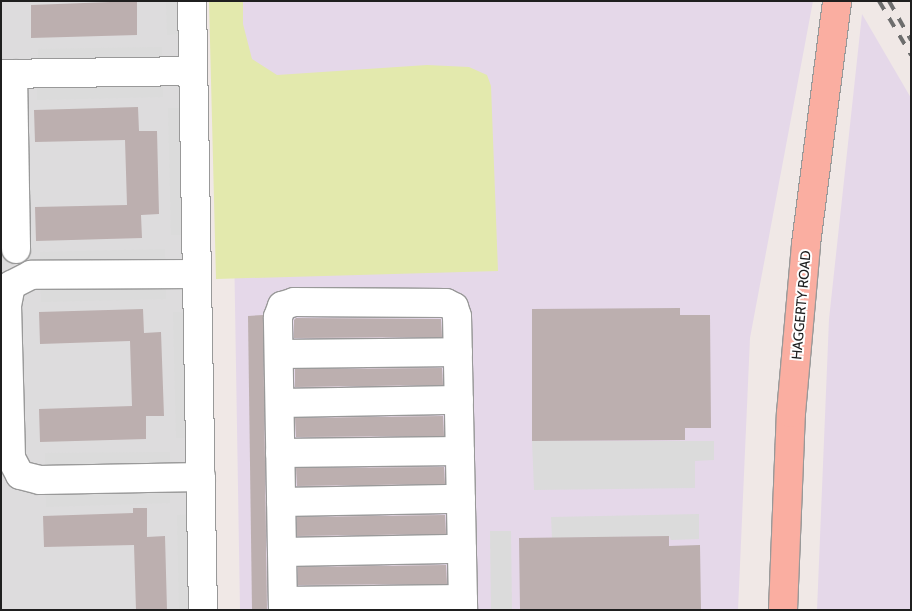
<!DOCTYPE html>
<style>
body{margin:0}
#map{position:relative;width:912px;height:611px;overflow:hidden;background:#f0e8e6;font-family:Cabin,sans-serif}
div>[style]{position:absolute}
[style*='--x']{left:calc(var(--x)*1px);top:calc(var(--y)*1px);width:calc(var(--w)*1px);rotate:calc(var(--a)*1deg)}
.residential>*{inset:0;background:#dddcdd}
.industrial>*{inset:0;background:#e5d8e9}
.grass>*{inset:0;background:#e3e9ad}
.parking>*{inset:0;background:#dbdbdb}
.building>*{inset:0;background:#bcafaf}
.roads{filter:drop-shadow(1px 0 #999) drop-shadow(-1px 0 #999) drop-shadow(0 1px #999) drop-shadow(0 -1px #999)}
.minor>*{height:28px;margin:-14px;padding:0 14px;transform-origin:14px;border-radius:14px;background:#fff}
.major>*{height:28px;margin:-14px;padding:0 14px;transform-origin:14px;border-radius:14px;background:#faaea1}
.rail>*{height:4px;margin-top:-2px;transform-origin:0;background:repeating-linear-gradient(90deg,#6d6d6d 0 10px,transparent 0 20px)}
span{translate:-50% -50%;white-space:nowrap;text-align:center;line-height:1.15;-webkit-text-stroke:4px #fff;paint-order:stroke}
.street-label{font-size:14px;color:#1f1f1f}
.frame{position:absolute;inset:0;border:2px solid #1f1f1f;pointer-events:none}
</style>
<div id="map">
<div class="residential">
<div style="clip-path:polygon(1px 1px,204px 1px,218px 610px,1px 610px)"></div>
</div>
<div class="industrial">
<div style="clip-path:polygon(230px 1px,813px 1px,750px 338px,738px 610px,240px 610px)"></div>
<div style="clip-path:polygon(862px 14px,911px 98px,911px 610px,817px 610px,829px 319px)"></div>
</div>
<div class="grass">
<div style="clip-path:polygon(209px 1px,243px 1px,243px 24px,252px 59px,277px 75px,427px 65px,469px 67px,487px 75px,491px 86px,498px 271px,216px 279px)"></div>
</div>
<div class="parking">
<div style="clip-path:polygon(166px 1px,192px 1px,192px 33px,167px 35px)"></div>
<div style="clip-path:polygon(162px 47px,163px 97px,37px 100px,38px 49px)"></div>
<div style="clip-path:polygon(168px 108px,194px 108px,195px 235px,171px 235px)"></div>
<div style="clip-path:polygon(165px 249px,166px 299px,41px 302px,40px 252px)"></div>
<div style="clip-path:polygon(173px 312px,197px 313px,200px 438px,176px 438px)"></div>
<div style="clip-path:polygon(532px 441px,714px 441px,714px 460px,695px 461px,695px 488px,534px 490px)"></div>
<div style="clip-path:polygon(170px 452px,170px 503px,46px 507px,45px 453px)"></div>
<div style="clip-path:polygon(202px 514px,203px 610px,179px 610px,177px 515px)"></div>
<div style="clip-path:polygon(699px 514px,699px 539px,671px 540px,669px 536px,552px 538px,551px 517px)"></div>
<div style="clip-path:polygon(490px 531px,511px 531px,512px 610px,491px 610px)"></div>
</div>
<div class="building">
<div style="clip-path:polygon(137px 1px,137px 35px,31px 38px,31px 5px)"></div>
<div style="clip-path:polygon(138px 107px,139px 131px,157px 131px,159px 214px,141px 215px,142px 238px,36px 241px,35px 207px,127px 205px,125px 140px,35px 142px,34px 110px)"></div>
<div style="clip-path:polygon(680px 308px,680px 315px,710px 315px,711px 428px,685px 428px,685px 440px,532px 441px,532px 309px)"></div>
<div style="clip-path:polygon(143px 309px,144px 333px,161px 332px,164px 416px,146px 416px,146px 439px,40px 442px,39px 409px,132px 406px,130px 341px,40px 344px,39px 312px)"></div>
<div style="clip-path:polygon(263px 315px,267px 610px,252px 610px,248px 316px)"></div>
<div style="clip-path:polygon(296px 318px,441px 319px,442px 337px,294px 338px,294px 320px)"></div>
<div style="clip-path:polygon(442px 368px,443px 385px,295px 387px,295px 369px)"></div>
<div style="clip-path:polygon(443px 416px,444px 436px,296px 437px,295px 418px)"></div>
<div style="clip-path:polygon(444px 467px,445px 484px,297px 486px,296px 468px)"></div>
<div style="clip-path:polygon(133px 508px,147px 508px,147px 537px,165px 536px,167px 610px,136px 610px,134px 545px,44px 547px,43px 516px,133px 513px)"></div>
<div style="clip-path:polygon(445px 515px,446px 534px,297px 536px,297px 517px)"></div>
<div style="clip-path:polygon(669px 536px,669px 546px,700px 545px,701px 610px,520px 610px,519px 538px)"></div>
<div style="clip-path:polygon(446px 565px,447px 584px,298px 585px,298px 567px)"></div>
</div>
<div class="roads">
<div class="minor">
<div style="--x:192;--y:1;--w:609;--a:88.97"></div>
<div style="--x:1;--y:74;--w:192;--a:-0.9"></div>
<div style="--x:13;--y:74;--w:175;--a:89"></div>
<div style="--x:196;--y:274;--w:165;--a:179.7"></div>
<div style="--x:31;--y:275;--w:22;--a:153"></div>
<div style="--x:11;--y:285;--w:20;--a:101"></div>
<div style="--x:7;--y:305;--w:153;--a:88.5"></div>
<div style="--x:11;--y:458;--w:19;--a:62"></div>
<div style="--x:20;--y:475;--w:21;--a:14"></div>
<div style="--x:40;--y:480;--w:161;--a:-1.1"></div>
<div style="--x:279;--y:354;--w:179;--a:-0.6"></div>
<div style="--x:280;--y:403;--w:179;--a:-1"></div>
<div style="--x:280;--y:453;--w:180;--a:-0.6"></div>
<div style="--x:281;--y:502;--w:180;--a:-1"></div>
<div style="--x:282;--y:552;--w:180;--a:-1"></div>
<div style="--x:283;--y:601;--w:180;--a:-0.6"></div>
<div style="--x:283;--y:610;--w:293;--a:-91"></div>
<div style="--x:278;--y:317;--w:12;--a:-70"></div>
<div style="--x:282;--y:306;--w:13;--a:-18"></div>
<div style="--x:294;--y:302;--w:152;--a:0.4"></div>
<div style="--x:446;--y:303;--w:9;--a:27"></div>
<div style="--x:454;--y:307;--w:9;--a:72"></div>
<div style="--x:457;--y:316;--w:294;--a:88.8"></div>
</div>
<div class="major">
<div style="--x:783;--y:610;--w:197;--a:-87.7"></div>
<div style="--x:791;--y:413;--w:170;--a:-84.9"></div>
<div style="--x:806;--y:244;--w:245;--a:-82.7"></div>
</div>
</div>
<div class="rail">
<div style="--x:879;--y:1;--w:63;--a:59.3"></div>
<div style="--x:889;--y:1;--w:45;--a:60.6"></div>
</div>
<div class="street-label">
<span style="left:801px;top:305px;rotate:-85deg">HAGGERTY ROAD</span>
</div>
<div class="frame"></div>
</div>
